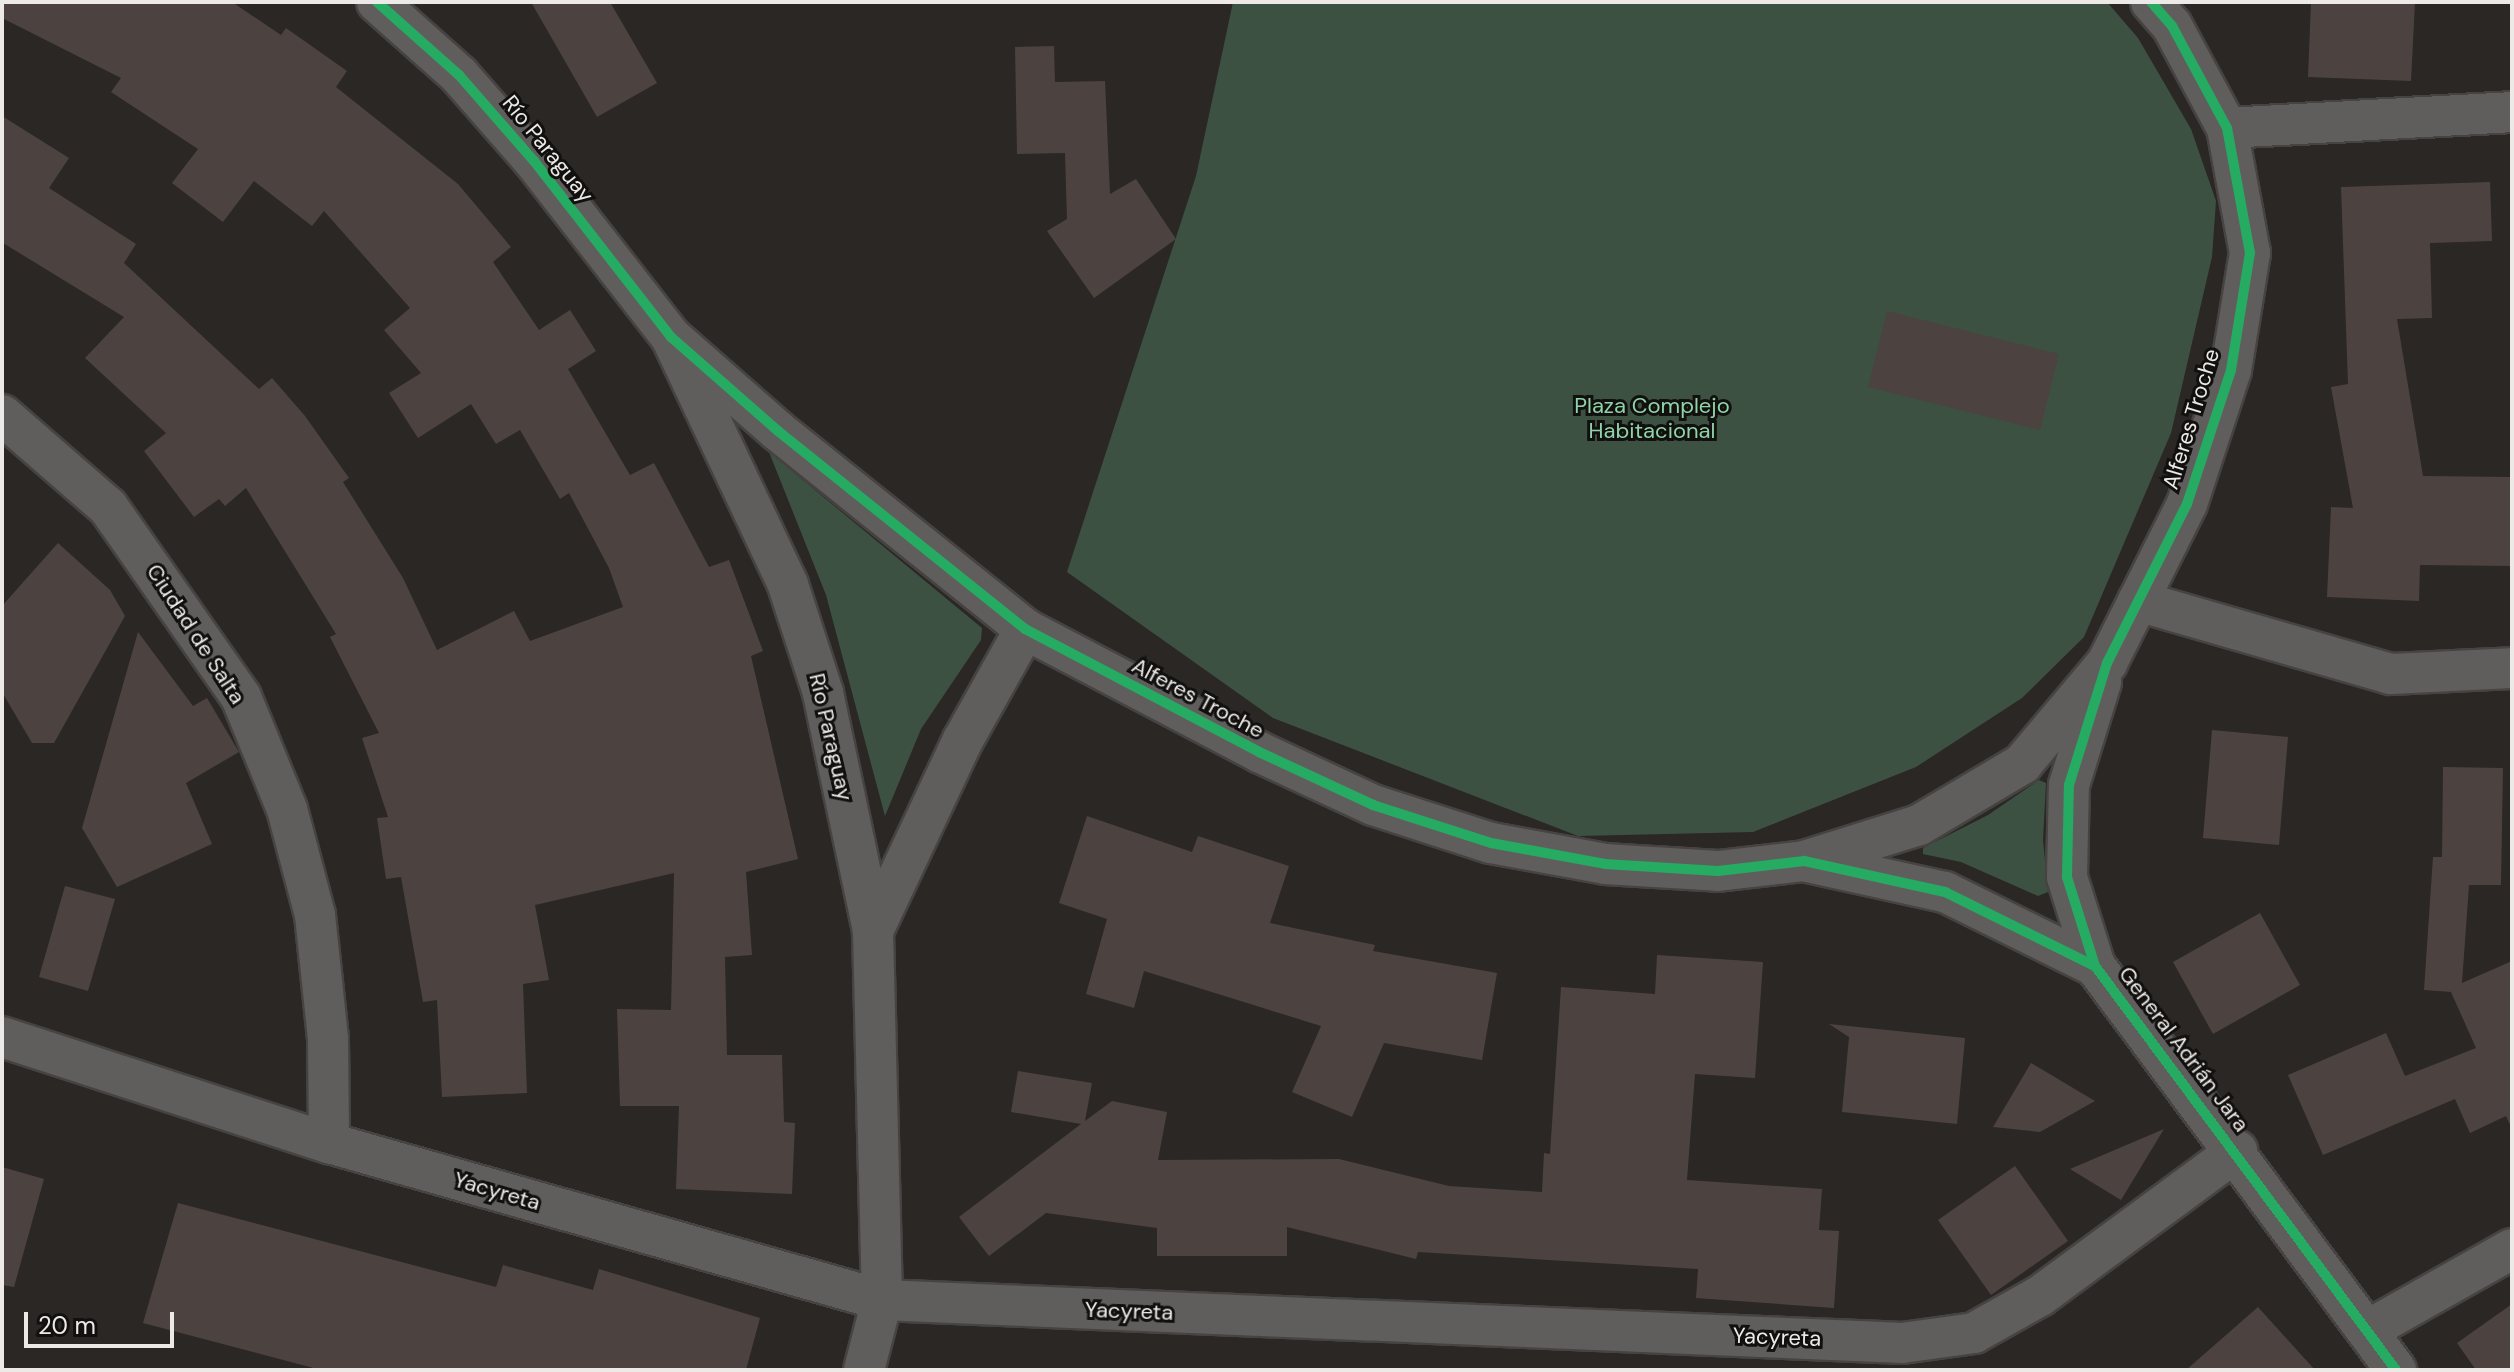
<!DOCTYPE html>
<meta charset="utf-8">
<style>
body{margin:0}
#map{position:relative;width:2514px;height:1372px;overflow:hidden;background:#2a2725;font-family:"DM Sans",sans-serif}
div>[style]{position:absolute}
[style*='--x']{left:calc(var(--x)*1px);top:calc(var(--y)*1px);width:calc(var(--w)*1px);rotate:calc(var(--a)*1deg)}
.green>*{inset:0;background:#3d5143}
.building>*{inset:0;background:#4c4340}
.roads{filter:drop-shadow(2px 0 #464342) drop-shadow(-2px 0 #464342) drop-shadow(0 2px #464342) drop-shadow(0 -2px #464342)}
.minor>*{height:40px;margin:-20px;padding:0 20px;transform-origin:20px;border-radius:20px;background:#605e5d}
.cycleway>*{height:10px;margin:-5px;padding:0 5px;transform-origin:5px;border-radius:5px;background:#26ab63}
span{translate:-50% -50%;white-space:nowrap;text-align:center;line-height:1.15;-webkit-text-stroke:6px #12100f;paint-order:stroke}
.street-label{font-size:22px;color:#ece9e7}
.park-label{font-size:22px;color:#8fd3a8}
.frame{position:absolute;inset:0;border:4px solid #ece9e7;pointer-events:none}
.scale{position:absolute;left:24px;top:1312px;width:150px;height:36px;box-sizing:border-box;border:4px solid #ece9e7;border-top:0;padding-left:10px;font-size:24px;line-height:28px;white-space:nowrap;color:#ece9e7;-webkit-text-stroke:6px #12100f;paint-order:stroke}
</style>
<div id="map">
<div class="green">
<div style="clip-path:polygon(1233px 2px,2107px 2px,2138px 38px,2191px 129px,2216px 201px,2212px 257px,2171px 433px,2084px 637px,2022px 698px,1916px 767px,1753px 832px,1578px 836px,1273px 718px,1067px 572px,1196px 176px)"></div>
<div style="clip-path:polygon(769px 452px,982px 628px,981px 640px,921px 729px,885px 816px,826px 595px)"></div>
<div style="clip-path:polygon(2039px 780px,2046px 783px,2043px 840px,2048px 892px,2038px 896px,1961px 862px,1923px 854px,1923px 848px,1988px 815px)"></div>
</div>
<div class="building">
<div style="clip-path:polygon(2px 2px,232px 2px,281px 35px,286px 28px,347px 71px,336px 87px,458px 184px,511px 247px,493px 262px,539px 330px,570px 310px,596px 351px,568px 369px,630px 475px,654px 463px,709px 567px,729px 560px,763px 651px,751px 656px,798px 859px,746px 872px,752px 955px,725px 957px,727px 1055px,782px 1055px,784px 1122px,795px 1123px,792px 1194px,676px 1189px,679px 1106px,620px 1106px,617px 1009px,671px 1010px,674px 873px,535px 905px,549px 980px,523px 984px,527px 1093px,442px 1097px,437px 1000px,423px 1002px,401px 877px,386px 879px,377px 818px,388px 817px,362px 738px,379px 733px,330px 637px,336px 634px,246px 488px,225px 506px,219px 499px,194px 517px,144px 451px,166px 433px,85px 358px,124px 317px,3px 243px,2px 116px,69px 158px,49px 188px,136px 244px,124px 263px,259px 389px,272px 378px,305px 416px,349px 478px,343px 482px,403px 578px,437px 650px,514px 611px,530px 641px,623px 607px,609px 568px,569px 493px,560px 499px,520px 430px,496px 444px,471px 404px,418px 438px,389px 393px,421px 373px,384px 330px,410px 308px,324px 211px,312px 226px,254px 181px,223px 222px,172px 183px,198px 149px,111px 92px,121px 78px,2px 18px)"></div>
<div style="clip-path:polygon(531px 2px,610px 2px,657px 83px,597px 117px)"></div>
<div style="clip-path:polygon(2311px 2px,2415px 2px,2411px 81px,2308px 77px)"></div>
<div style="clip-path:polygon(1054px 46px,1055px 82px,1105px 81px,1110px 194px,1136px 179px,1176px 239px,1094px 298px,1047px 231px,1067px 219px,1065px 153px,1017px 154px,1015px 47px)"></div>
<div style="clip-path:polygon(2490px 182px,2492px 241px,2430px 243px,2432px 318px,2397px 319px,2423px 476px,2512px 477px,2512px 566px,2420px 565px,2419px 601px,2327px 597px,2331px 507px,2353px 508px,2331px 387px,2348px 384px,2341px 187px)"></div>
<div style="clip-path:polygon(1887px 311px,2059px 354px,2040px 430px,1868px 387px)"></div>
<div style="clip-path:polygon(58px 543px,110px 590px,125px 616px,54px 743px,32px 743px,2px 692px,2px 606px)"></div>
<div style="clip-path:polygon(138px 632px,193px 706px,207px 698px,239px 752px,186px 783px,212px 844px,117px 887px,82px 828px)"></div>
<div style="clip-path:polygon(2212px 730px,2288px 737px,2279px 845px,2203px 838px)"></div>
<div style="clip-path:polygon(2443px 767px,2503px 768px,2501px 885px,2469px 885px,2462px 983px,2512px 961px,2512px 1129px,2506px 1116px,2470px 1133px,2455px 1099px,2323px 1155px,2288px 1075px,2386px 1033px,2405px 1076px,2476px 1048px,2451px 992px,2424px 990px,2433px 857px,2442px 857px)"></div>
<div style="clip-path:polygon(1087px 816px,1192px 852px,1198px 836px,1289px 866px,1270px 923px,1375px 945px,1373px 951px,1497px 973px,1482px 1060px,1384px 1043px,1352px 1117px,1292px 1092px,1321px 1026px,1144px 971px,1134px 1008px,1086px 994px,1107px 919px,1059px 903px)"></div>
<div style="clip-path:polygon(65px 886px,115px 899px,88px 991px,39px 977px)"></div>
<div style="clip-path:polygon(2260px 913px,2300px 985px,2213px 1034px,2173px 962px)"></div>
<div style="clip-path:polygon(1657px 955px,1763px 962px,1755px 1078px,1695px 1074px,1687px 1180px,1822px 1189px,1819px 1230px,1839px 1231px,1834px 1308px,1696px 1298px,1698px 1269px,1418px 1252px,1416px 1259px,1287px 1227px,1287px 1256px,1157px 1256px,1157px 1228px,1046px 1213px,989px 1256px,959px 1217px,1081px 1124px,1011px 1112px,1018px 1071px,1092px 1083px,1085px 1121px,1112px 1101px,1167px 1112px,1158px 1160px,1339px 1159px,1449px 1186px,1542px 1192px,1544px 1153px,1550px 1154px,1561px 987px,1655px 994px)"></div>
<div style="clip-path:polygon(1829px 1024px,1965px 1038px,1957px 1124px,1842px 1112px,1849px 1037px)"></div>
<div style="clip-path:polygon(2031px 1063px,2095px 1101px,2040px 1132px,1993px 1127px)"></div>
<div style="clip-path:polygon(2164px 1129px,2121px 1200px,2070px 1169px)"></div>
<div style="clip-path:polygon(2015px 1166px,2068px 1241px,1991px 1295px,1938px 1220px)"></div>
<div style="clip-path:polygon(2px 1167px,44px 1179px,14px 1287px,2px 1285px)"></div>
<div style="clip-path:polygon(178px 1203px,496px 1287px,503px 1265px,593px 1290px,599px 1269px,760px 1318px,746px 1370px,321px 1370px,143px 1323px)"></div>
<div style="clip-path:polygon(2512px 1304px,2512px 1370px,2476px 1370px,2457px 1343px)"></div>
<div style="clip-path:polygon(2258px 1307px,2315px 1370px,2186px 1370px)"></div>
</div>
<div class="roads">
<div class="minor">
<div style="--x:377;--y:2;--w:110;--a:41.7"></div>
<div style="--x:459;--y:75;--w:114;--a:48.9"></div>
<div style="--x:534;--y:161;--w:223;--a:52.1"></div>
<div style="--x:671;--y:337;--w:274;--a:64.7"></div>
<div style="--x:788;--y:585;--w:114;--a:72"></div>
<div style="--x:823;--y:693;--w:243;--a:78.1"></div>
<div style="--x:873;--y:931;--w:369;--a:88.6"></div>
<div style="--x:882;--y:1300;--w:72;--a:104.4"></div>
<div style="--x:2227;--y:128;--w:285;--a:-3.2"></div>
<div style="--x:671;--y:337;--w:142;--a:41.3"></div>
<div style="--x:778;--y:431;--w:317;--a:38.7"></div>
<div style="--x:1025;--y:629;--w:264;--a:27.7"></div>
<div style="--x:1259;--y:752;--w:126;--a:24.9"></div>
<div style="--x:1373;--y:805;--w:124;--a:17.9"></div>
<div style="--x:1491;--y:843;--w:116;--a:10.4"></div>
<div style="--x:1605;--y:864;--w:113;--a:3.5"></div>
<div style="--x:1718;--y:871;--w:87;--a:-6.6"></div>
<div style="--x:1804;--y:861;--w:121;--a:-17.4"></div>
<div style="--x:1919;--y:825;--w:120;--a:-30.6"></div>
<div style="--x:2022;--y:764;--w:132;--a:-49.9"></div>
<div style="--x:2107;--y:663;--w:178;--a:-63.3"></div>
<div style="--x:2187;--y:504;--w:141;--a:-71.8"></div>
<div style="--x:2231;--y:370;--w:119;--a:-80.8"></div>
<div style="--x:2250;--y:253;--w:127;--a:-100.4"></div>
<div style="--x:2227;--y:128;--w:116;--a:-118.3"></div>
<div style="--x:2172;--y:26;--w:32;--a:-131"></div>
<div style="--x:2;--y:415;--w:140;--a:41"></div>
<div style="--x:108;--y:507;--w:232;--a:55"></div>
<div style="--x:241;--y:697;--w:121;--a:67.7"></div>
<div style="--x:287;--y:809;--w:110;--a:75.2"></div>
<div style="--x:315;--y:915;--w:125;--a:84"></div>
<div style="--x:328;--y:1039;--w:104;--a:89.4"></div>
<div style="--x:2138;--y:601;--w:263;--a:16.1"></div>
<div style="--x:2391;--y:674;--w:121;--a:-2.8"></div>
<div style="--x:1808;--y:862;--w:140;--a:12.4"></div>
<div style="--x:1945;--y:892;--w:167;--a:26.3"></div>
<div style="--x:2095;--y:966;--w:504;--a:53.31"></div>
<div style="--x:873;--y:931;--w:211;--a:-64.8"></div>
<div style="--x:963;--y:740;--w:127;--a:-60.8"></div>
<div style="--x:2095;--y:966;--w:93;--a:-107.5"></div>
<div style="--x:2067;--y:877;--w:92;--a:-88.8"></div>
<div style="--x:2069;--y:785;--w:108;--a:-72.7"></div>
<div style="--x:2;--y:1037;--w:344;--a:18"></div>
<div style="--x:329;--y:1143;--w:575;--a:15.85"></div>
<div style="--x:882;--y:1300;--w:1021;--a:2.41"></div>
<div style="--x:1902;--y:1343;--w:73;--a:-7.9"></div>
<div style="--x:1974;--y:1333;--w:76;--a:-29.3"></div>
<div style="--x:2040;--y:1296;--w:245;--a:-36.4"></div>
<div style="--x:2368;--y:1330;--w:165;--a:-29.4"></div>
</div>
</div>
<div class="cycleway">
<div style="--x:377;--y:2;--w:110;--a:41.7"></div>
<div style="--x:459;--y:75;--w:114;--a:48.9"></div>
<div style="--x:534;--y:161;--w:223;--a:52.1"></div>
<div style="--x:671;--y:337;--w:142;--a:41.3"></div>
<div style="--x:778;--y:431;--w:317;--a:38.7"></div>
<div style="--x:1025;--y:629;--w:264;--a:27.7"></div>
<div style="--x:1259;--y:752;--w:126;--a:24.9"></div>
<div style="--x:1373;--y:805;--w:124;--a:17.9"></div>
<div style="--x:1491;--y:843;--w:116;--a:10.4"></div>
<div style="--x:1605;--y:864;--w:113;--a:3.5"></div>
<div style="--x:1718;--y:871;--w:87;--a:-6.6"></div>
<div style="--x:1804;--y:861;--w:144;--a:12.4"></div>
<div style="--x:1945;--y:892;--w:167;--a:26.3"></div>
<div style="--x:2095;--y:966;--w:504;--a:53.31"></div>
<div style="--x:2095;--y:966;--w:93;--a:-107.5"></div>
<div style="--x:2067;--y:877;--w:92;--a:-88.8"></div>
<div style="--x:2069;--y:785;--w:128;--a:-72.7"></div>
<div style="--x:2107;--y:663;--w:178;--a:-63.3"></div>
<div style="--x:2187;--y:504;--w:141;--a:-71.8"></div>
<div style="--x:2231;--y:370;--w:119;--a:-80.8"></div>
<div style="--x:2250;--y:253;--w:127;--a:-100.4"></div>
<div style="--x:2227;--y:128;--w:116;--a:-118.3"></div>
<div style="--x:2172;--y:26;--w:32;--a:-131"></div>
</div>
<div class="street-label">
<span style="left:548px;top:149px;rotate:51deg">Río Paraguay</span>
<span style="left:2191px;top:419px;rotate:-73deg">Alferes Troche</span>
<span style="left:196px;top:634px;rotate:57deg">Ciudad de Salta</span>
<span style="left:1198px;top:698px;rotate:28deg">Alferes Troche</span>
<span style="left:831px;top:737px;rotate:77deg">Río Paraguay</span>
<span style="left:2184px;top:1049px;rotate:53deg">General Adrián Jara</span>
<span style="left:497px;top:1191px;rotate:16deg">Yacyreta</span>
<span style="left:1129px;top:1311px;rotate:2deg">Yacyreta</span>
<span style="left:1777px;top:1337px;rotate:2deg">Yacyreta</span>
</div>
<div class="park-label">
<span style="left:1652px;top:418px">Plaza Complejo<br>Habitacional</span>
</div>
<div class="frame"></div>
<div class="scale">20 m</div>
</div>
